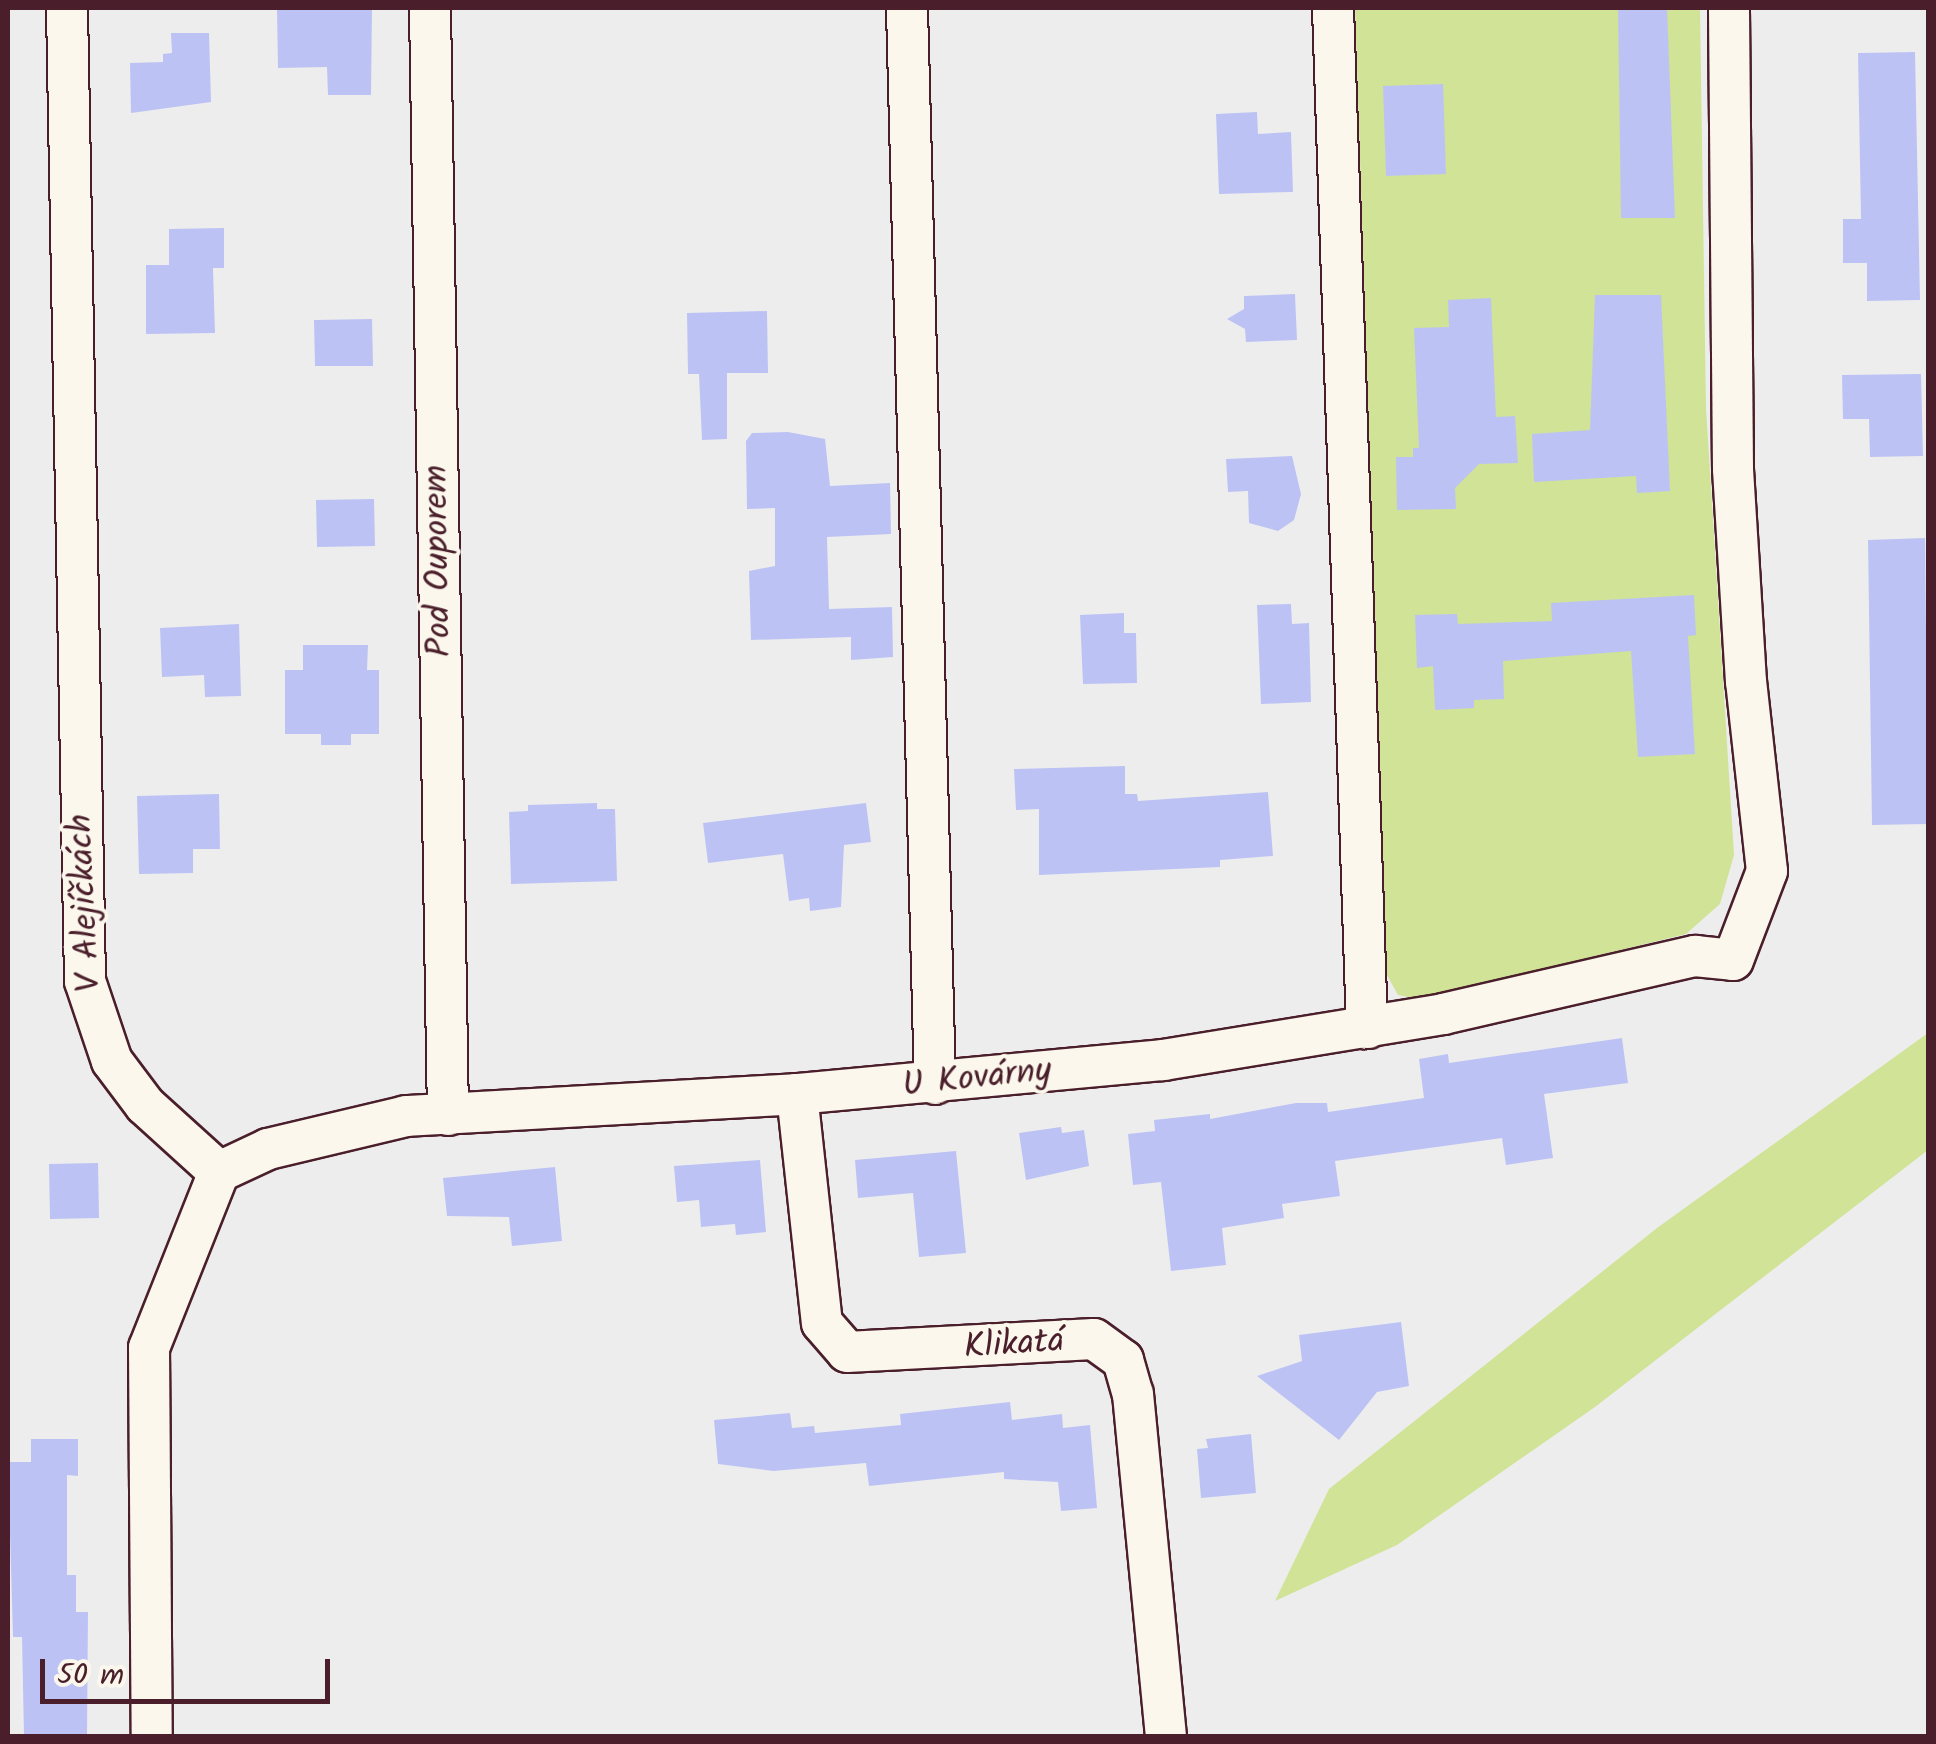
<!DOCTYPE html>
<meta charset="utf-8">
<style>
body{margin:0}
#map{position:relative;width:1936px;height:1744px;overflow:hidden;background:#eeedee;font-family:Kalam,sans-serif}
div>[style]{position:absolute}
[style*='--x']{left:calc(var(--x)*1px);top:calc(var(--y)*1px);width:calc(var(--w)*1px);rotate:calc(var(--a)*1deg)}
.green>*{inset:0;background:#d0e397}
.building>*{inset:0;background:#bcc3f4}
.roads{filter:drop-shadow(2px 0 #4a1f2b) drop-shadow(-2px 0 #4a1f2b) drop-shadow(0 2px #4a1f2b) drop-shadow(0 -2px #4a1f2b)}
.minor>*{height:40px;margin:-20px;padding:0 20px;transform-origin:20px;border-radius:20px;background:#fbf7ec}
span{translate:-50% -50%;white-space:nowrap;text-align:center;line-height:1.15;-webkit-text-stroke:8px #fbf7ec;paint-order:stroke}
.street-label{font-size:35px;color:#4a1f2b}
.frame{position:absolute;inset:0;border:10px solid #4a1f2b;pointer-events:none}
.scale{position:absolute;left:40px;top:1659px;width:290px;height:45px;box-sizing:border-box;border:5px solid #4a1f2b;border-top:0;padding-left:12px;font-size:30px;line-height:35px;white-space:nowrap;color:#4a1f2b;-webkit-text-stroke:8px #fbf7ec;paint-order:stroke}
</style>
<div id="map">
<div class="green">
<div style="clip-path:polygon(1355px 8px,1700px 8px,1706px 408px,1734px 855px,1720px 904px,1686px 934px,1418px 999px,1398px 995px,1387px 975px)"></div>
<div style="clip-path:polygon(1928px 1033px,1928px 1150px,1595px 1407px,1397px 1545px,1275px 1601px,1329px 1489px,1657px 1228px)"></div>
</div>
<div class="building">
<div style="clip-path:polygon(277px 8px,372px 8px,371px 95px,328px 95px,327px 67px,278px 68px)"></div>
<div style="clip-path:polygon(1618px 8px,1667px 8px,1675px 218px,1621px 218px)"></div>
<div style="clip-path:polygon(171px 33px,209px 33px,211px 102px,131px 113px,130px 63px,163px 62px,163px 54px,172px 53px)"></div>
<div style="clip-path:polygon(1915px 52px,1920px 300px,1867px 301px,1867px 263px,1843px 263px,1843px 219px,1861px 219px,1858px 53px)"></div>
<div style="clip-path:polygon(1443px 84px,1446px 174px,1386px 176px,1383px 86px)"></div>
<div style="clip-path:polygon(1257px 112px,1258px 134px,1291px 132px,1293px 192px,1219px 194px,1216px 114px)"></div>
<div style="clip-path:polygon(224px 228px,224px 268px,213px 268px,215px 333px,146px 334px,146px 265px,169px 265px,169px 229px)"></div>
<div style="clip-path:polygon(1295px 294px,1297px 340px,1246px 342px,1245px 329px,1227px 319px,1244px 309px,1244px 296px)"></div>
<div style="clip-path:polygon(1595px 295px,1661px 295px,1670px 491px,1637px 493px,1636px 476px,1534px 482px,1532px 434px,1590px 430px)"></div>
<div style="clip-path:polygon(1491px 298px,1496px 417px,1515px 416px,1518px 463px,1479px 464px,1455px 488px,1456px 509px,1397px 510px,1396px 457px,1413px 457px,1413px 448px,1419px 448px,1414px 328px,1449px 327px,1448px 300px)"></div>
<div style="clip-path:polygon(767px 311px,768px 373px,727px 373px,727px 439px,702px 440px,699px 374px,688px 374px,687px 313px)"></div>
<div style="clip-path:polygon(372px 319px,373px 366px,315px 366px,314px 320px)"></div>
<div style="clip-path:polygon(1921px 374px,1923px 456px,1870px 457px,1869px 419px,1843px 419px,1842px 375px)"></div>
<div style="clip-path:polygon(788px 432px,825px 439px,830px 486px,890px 483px,891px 534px,827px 537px,829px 609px,892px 607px,893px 657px,851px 660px,851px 637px,751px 640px,749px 571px,775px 566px,775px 508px,747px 509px,746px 441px,752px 433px)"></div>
<div style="clip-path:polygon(1292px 456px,1301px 494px,1294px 520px,1278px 531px,1249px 523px,1248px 491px,1228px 492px,1226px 459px)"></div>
<div style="clip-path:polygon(374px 499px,375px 546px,317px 547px,316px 500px)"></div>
<div style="clip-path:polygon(1925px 538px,1928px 824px,1872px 825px,1868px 540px)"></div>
<div style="clip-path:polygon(1694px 595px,1696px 635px,1688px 636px,1695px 754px,1638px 757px,1631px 651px,1503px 661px,1504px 699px,1474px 700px,1474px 708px,1435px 710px,1433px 666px,1417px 668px,1415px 615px,1457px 614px,1458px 624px,1552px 621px,1551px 603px)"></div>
<div style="clip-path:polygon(1291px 604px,1292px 624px,1309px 623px,1311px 702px,1261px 704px,1257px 605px)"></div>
<div style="clip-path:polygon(1124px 613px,1124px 633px,1136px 633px,1137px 683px,1083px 684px,1080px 615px)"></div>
<div style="clip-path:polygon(239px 624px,241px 696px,205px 697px,204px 675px,162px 677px,160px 628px)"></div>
<div style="clip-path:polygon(303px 645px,368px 645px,367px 670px,379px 670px,379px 734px,351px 734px,351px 745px,321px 745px,321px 734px,285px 734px,285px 670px,303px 670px)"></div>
<div style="clip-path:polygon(1125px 766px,1125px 794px,1137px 794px,1138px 801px,1268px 792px,1273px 856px,1220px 860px,1220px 867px,1039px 875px,1039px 809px,1016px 810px,1014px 769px)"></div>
<div style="clip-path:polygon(219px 794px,220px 849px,193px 849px,193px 873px,139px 874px,137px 796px)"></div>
<div style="clip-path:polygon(597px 803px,597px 809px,615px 809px,617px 881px,511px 884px,509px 812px,528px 811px,528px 805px)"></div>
<div style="clip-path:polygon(866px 803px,871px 842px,844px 845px,841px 907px,810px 911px,809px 898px,789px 901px,783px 854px,708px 863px,703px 823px)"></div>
<div style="clip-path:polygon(1622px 1038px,1628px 1083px,1544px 1094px,1553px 1158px,1506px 1165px,1502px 1138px,1335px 1161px,1340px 1196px,1282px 1204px,1284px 1218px,1222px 1228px,1226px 1265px,1171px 1271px,1161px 1182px,1133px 1185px,1128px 1134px,1155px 1131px,1154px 1120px,1210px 1114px,1210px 1119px,1296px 1103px,1327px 1103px,1328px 1112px,1424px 1098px,1419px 1059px,1448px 1054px,1449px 1063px)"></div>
<div style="clip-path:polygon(1061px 1127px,1062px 1133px,1084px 1130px,1089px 1166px,1026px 1180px,1019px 1133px)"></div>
<div style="clip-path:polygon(956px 1151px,966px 1253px,919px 1257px,913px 1193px,858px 1198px,855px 1160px)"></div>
<div style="clip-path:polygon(760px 1160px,766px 1232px,736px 1235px,735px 1224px,701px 1227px,699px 1200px,677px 1202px,674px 1166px)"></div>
<div style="clip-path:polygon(98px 1163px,99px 1218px,50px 1219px,49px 1164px)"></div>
<div style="clip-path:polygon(555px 1167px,562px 1241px,512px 1246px,509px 1217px,447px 1216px,443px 1178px)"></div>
<div style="clip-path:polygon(1401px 1322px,1409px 1386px,1377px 1392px,1339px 1440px,1257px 1376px,1302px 1361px,1299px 1335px)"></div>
<div style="clip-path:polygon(1010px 1402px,1012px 1420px,1062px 1414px,1063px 1428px,1090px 1425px,1097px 1508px,1061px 1511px,1058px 1482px,1004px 1479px,1004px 1472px,869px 1486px,866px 1463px,773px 1471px,718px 1464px,714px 1420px,790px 1413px,792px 1428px,814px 1426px,815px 1433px,901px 1425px,900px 1414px)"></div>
<div style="clip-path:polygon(1251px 1434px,1256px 1493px,1201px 1498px,1197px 1449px,1208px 1448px,1206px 1439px)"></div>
<div style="clip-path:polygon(31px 1439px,78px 1439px,78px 1476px,67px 1475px,67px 1575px,76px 1575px,76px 1612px,88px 1612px,87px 1736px,24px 1736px,22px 1637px,13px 1637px,8px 1462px,31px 1462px)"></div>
</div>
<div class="roads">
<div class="minor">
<div style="--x:67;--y:8;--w:973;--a:88.94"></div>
<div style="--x:85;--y:981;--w:84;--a:71.4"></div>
<div style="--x:112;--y:1061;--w:55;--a:53.1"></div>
<div style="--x:145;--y:1105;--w:100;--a:42.2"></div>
<div style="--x:219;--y:1172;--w:189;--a:111.7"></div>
<div style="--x:149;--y:1348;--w:388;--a:89.6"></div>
<div style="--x:430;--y:8;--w:1107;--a:89.07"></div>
<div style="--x:907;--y:8;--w:1076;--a:88.51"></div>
<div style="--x:1333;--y:8;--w:1021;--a:88.09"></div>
<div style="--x:797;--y:1094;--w:230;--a:83.8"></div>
<div style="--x:822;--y:1323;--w:38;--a:49"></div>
<div style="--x:847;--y:1352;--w:247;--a:-3"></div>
<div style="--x:1094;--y:1339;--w:36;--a:36"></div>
<div style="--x:1123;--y:1360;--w:35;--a:74"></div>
<div style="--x:1133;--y:1394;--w:344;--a:84.5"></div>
<div style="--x:219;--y:1172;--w:54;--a:-25.1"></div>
<div style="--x:268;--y:1149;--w:142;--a:-13.4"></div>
<div style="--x:406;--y:1116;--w:392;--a:-3.2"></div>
<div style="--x:797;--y:1094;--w:368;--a:-5.3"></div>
<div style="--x:1163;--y:1060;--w:284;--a:-9.3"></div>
<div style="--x:1443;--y:1014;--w:259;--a:-13"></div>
<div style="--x:1695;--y:956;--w:38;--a:6"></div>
<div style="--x:1733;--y:960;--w:95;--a:-69.1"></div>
<div style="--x:1767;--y:871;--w:190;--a:-96.3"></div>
<div style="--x:1746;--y:682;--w:213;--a:-93.5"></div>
<div style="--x:1733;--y:469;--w:461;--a:-90.5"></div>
</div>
</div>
<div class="street-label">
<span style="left:439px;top:561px;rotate:-91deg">Pod Ouporem</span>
<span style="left:86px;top:903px;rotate:-93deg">V Alejíčkách</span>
<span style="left:977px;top:1079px;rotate:-6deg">U Kovárny</span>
<span style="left:1014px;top:1345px;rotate:-4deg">Klikatá</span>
</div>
<div class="frame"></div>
<div class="scale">50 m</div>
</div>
